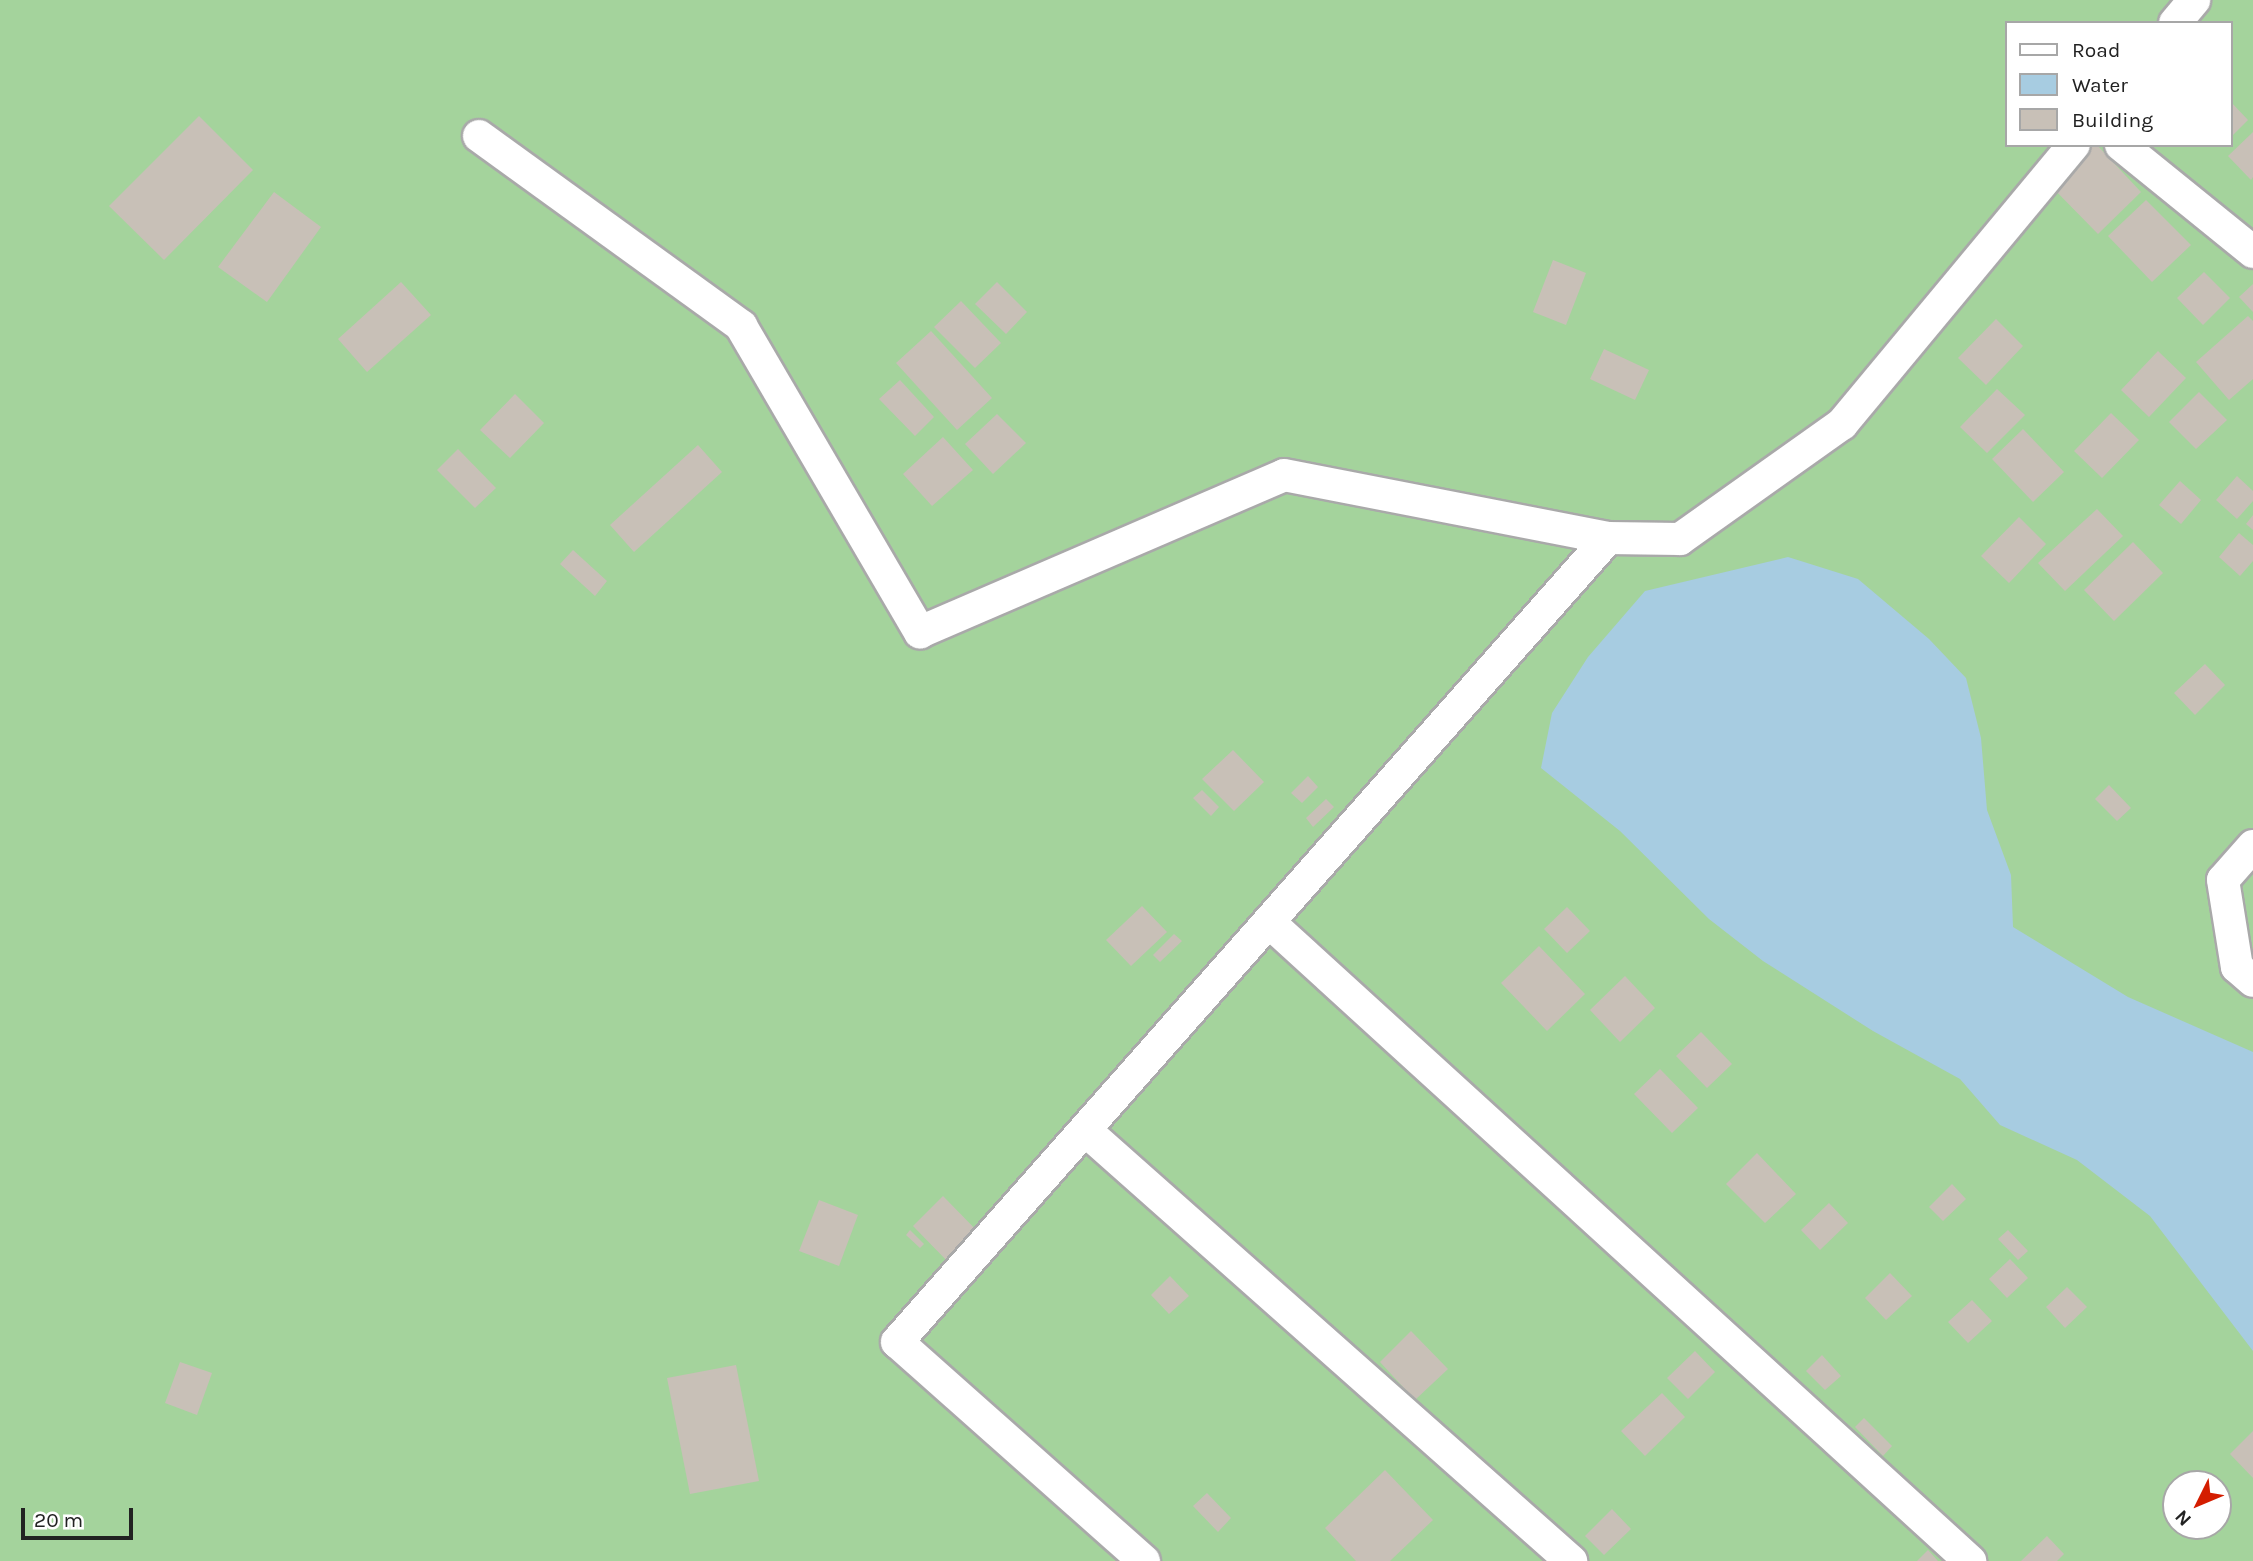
<!DOCTYPE html>
<style>
body{margin:0}
#map{position:relative;width:2253px;height:1561px;overflow:hidden;background:#f2f0e8;font-family:Karla,sans-serif}
div>[style]{position:absolute}
[style*='--x']{left:calc(var(--x)*1px);top:calc(var(--y)*1px);width:calc(var(--w)*1px);rotate:calc(var(--a)*1deg)}
.forest>*{inset:0;background:#a4d39c}
.water>*{inset:0;background:#a7cce1}
.building>*{inset:0;background:#c8c0b7}
.roads{filter:drop-shadow(2px 0 #a9a9a9) drop-shadow(-2px 0 #a9a9a9) drop-shadow(0 2px #a9a9a9) drop-shadow(0 -2px #a9a9a9)}
.minor>*{height:32px;margin:-16px;padding:0 16px;transform-origin:16px;border-radius:16px;background:#fff}
span{translate:-50% -50%;white-space:nowrap;text-align:center;line-height:1.15;-webkit-text-stroke:6px #fff;paint-order:stroke}
.legend{position:absolute;left:2005px;top:21px;width:228px;height:126px;box-sizing:border-box;background:#fff;border:2px solid #a7a7a7;margin:0;padding:9px 12px;list-style:none;font-size:21px;color:#222}
.legend li{display:flex;align-items:center;gap:14px;height:35px}
.legend b{width:35px;border:2px solid #a7a7a7}
.north{position:absolute;left:2162px;top:1470px;width:70px;height:70px;box-sizing:border-box;background:#fff;border:2px solid #a7a7a7;border-radius:50%;rotate:227deg;font-size:19px;font-weight:700;line-height:28px;text-align:center;color:#222}
.north::after{content:'';display:block;margin:auto;width:24px;height:32px;background:#d41d00;clip-path:polygon(50% 0,100% 100%,50% 72%,0 100%)}
.scale{position:absolute;left:21px;top:1508px;width:112px;height:32px;box-sizing:border-box;border:4px solid #222;border-top:0;padding-left:9px;font-size:21px;line-height:24px;white-space:nowrap;color:#222;-webkit-text-stroke:5px #fff;paint-order:stroke}
</style>
<div id="map">
<div class="forest">
<div style="clip-path:polygon(evenodd,0 0,2253px 0,2253px 1561px,0 1561px,0 0,2006px 23px,2230px 23px,2230px 145px,2006px 145px,2006px 23px,0 0,2176px 1484px,2218px 1484px,2218px 1526px,2176px 1526px,2176px 1484px)"></div>
</div>
<div class="water">
<div style="clip-path:polygon(1788px 557px,1858px 579px,1929px 639px,1966px 678px,1981px 738px,1987px 810px,2011px 875px,2013px 927px,2128px 997px,2253px 1052px,2253px 1351px,2150px 1216px,2077px 1160px,2000px 1125px,1960px 1079px,1873px 1031px,1763px 961px,1709px 919px,1620px 831px,1541px 768px,1552px 713px,1588px 657px,1645px 591px)"></div>
</div>
<div class="building">
<div style="clip-path:polygon(2230px 101px,2248px 120px,2230px 138px)"></div>
<div style="clip-path:polygon(199px 116px,253px 170px,164px 260px,109px 206px)"></div>
<div style="clip-path:polygon(2253px 132px,2253px 177px,2251px 180px,2228px 156px)"></div>
<div style="clip-path:polygon(2087px 145px,2097px 145px,2141px 192px,2098px 234px,2048px 183px)"></div>
<div style="clip-path:polygon(274px 192px,321px 227px,267px 302px,218px 267px)"></div>
<div style="clip-path:polygon(2146px 200px,2191px 245px,2152px 282px,2108px 236px)"></div>
<div style="clip-path:polygon(1553px 260px,1586px 273px,1566px 325px,1533px 312px)"></div>
<div style="clip-path:polygon(2204px 272px,2230px 298px,2203px 325px,2177px 298px)"></div>
<div style="clip-path:polygon(401px 282px,431px 315px,367px 372px,338px 339px)"></div>
<div style="clip-path:polygon(997px 282px,1027px 312px,1006px 334px,975px 304px)"></div>
<div style="clip-path:polygon(2253px 284px,2253px 312px,2239px 297px)"></div>
<div style="clip-path:polygon(961px 301px,1001px 343px,975px 368px,934px 327px)"></div>
<div style="clip-path:polygon(2248px 316px,2253px 321px,2253px 379px,2229px 400px,2196px 362px)"></div>
<div style="clip-path:polygon(1996px 319px,2023px 346px,1986px 385px,1958px 358px)"></div>
<div style="clip-path:polygon(931px 331px,992px 398px,957px 430px,896px 363px)"></div>
<div style="clip-path:polygon(1604px 349px,1649px 370px,1635px 400px,1590px 379px)"></div>
<div style="clip-path:polygon(2158px 351px,2186px 378px,2149px 417px,2121px 390px)"></div>
<div style="clip-path:polygon(900px 380px,934px 417px,915px 436px,879px 399px)"></div>
<div style="clip-path:polygon(1997px 389px,2025px 415px,1987px 453px,1960px 427px)"></div>
<div style="clip-path:polygon(2199px 392px,2227px 420px,2196px 449px,2169px 422px)"></div>
<div style="clip-path:polygon(515px 394px,544px 423px,510px 458px,480px 430px)"></div>
<div style="clip-path:polygon(2111px 413px,2139px 440px,2102px 478px,2074px 451px)"></div>
<div style="clip-path:polygon(997px 414px,1026px 443px,993px 474px,965px 444px)"></div>
<div style="clip-path:polygon(2023px 429px,2064px 472px,2033px 502px,1992px 459px)"></div>
<div style="clip-path:polygon(943px 437px,973px 470px,932px 506px,903px 474px)"></div>
<div style="clip-path:polygon(698px 445px,722px 472px,634px 552px,610px 525px)"></div>
<div style="clip-path:polygon(458px 449px,496px 488px,475px 508px,437px 470px)"></div>
<div style="clip-path:polygon(2237px 476px,2253px 491px,2253px 501px,2237px 519px,2216px 500px)"></div>
<div style="clip-path:polygon(2180px 481px,2201px 500px,2181px 524px,2159px 505px)"></div>
<div style="clip-path:polygon(2097px 509px,2123px 536px,2065px 591px,2038px 563px)"></div>
<div style="clip-path:polygon(2253px 515px,2253px 530px,2246px 524px)"></div>
<div style="clip-path:polygon(2019px 517px,2046px 544px,2009px 583px,1981px 556px)"></div>
<div style="clip-path:polygon(2239px 533px,2253px 545px,2253px 561px,2240px 576px,2219px 557px)"></div>
<div style="clip-path:polygon(2133px 542px,2163px 573px,2114px 621px,2084px 590px)"></div>
<div style="clip-path:polygon(573px 550px,607px 581px,595px 596px,560px 564px)"></div>
<div style="clip-path:polygon(2205px 664px,2225px 685px,2195px 715px,2174px 693px)"></div>
<div style="clip-path:polygon(1233px 750px,1264px 782px,1234px 811px,1202px 779px)"></div>
<div style="clip-path:polygon(1308px 776px,1318px 787px,1302px 803px,1291px 793px)"></div>
<div style="clip-path:polygon(2109px 785px,2131px 808px,2117px 821px,2095px 799px)"></div>
<div style="clip-path:polygon(1202px 790px,1219px 807px,1211px 816px,1193px 798px)"></div>
<div style="clip-path:polygon(1326px 799px,1334px 807px,1313px 827px,1306px 818px)"></div>
<div style="clip-path:polygon(1142px 906px,1167px 932px,1131px 966px,1106px 940px)"></div>
<div style="clip-path:polygon(1567px 907px,1590px 931px,1567px 953px,1544px 929px)"></div>
<div style="clip-path:polygon(1174px 934px,1182px 941px,1160px 962px,1153px 955px)"></div>
<div style="clip-path:polygon(1539px 946px,1585px 994px,1547px 1031px,1501px 983px)"></div>
<div style="clip-path:polygon(1625px 976px,1655px 1008px,1620px 1042px,1590px 1010px)"></div>
<div style="clip-path:polygon(1701px 1032px,1732px 1064px,1707px 1088px,1676px 1056px)"></div>
<div style="clip-path:polygon(1660px 1069px,1698px 1108px,1672px 1133px,1634px 1094px)"></div>
<div style="clip-path:polygon(1757px 1153px,1796px 1194px,1765px 1223px,1726px 1184px)"></div>
<div style="clip-path:polygon(1952px 1184px,1966px 1199px,1943px 1221px,1929px 1207px)"></div>
<div style="clip-path:polygon(943px 1196px,983px 1237px,952px 1266px,913px 1226px)"></div>
<div style="clip-path:polygon(819px 1200px,858px 1215px,839px 1266px,799px 1251px)"></div>
<div style="clip-path:polygon(1829px 1203px,1848px 1223px,1820px 1250px,1801px 1230px)"></div>
<div style="clip-path:polygon(910px 1230px,924px 1244px,920px 1248px,906px 1235px)"></div>
<div style="clip-path:polygon(2008px 1230px,2028px 1251px,2018px 1260px,1998px 1239px)"></div>
<div style="clip-path:polygon(2010px 1259px,2028px 1278px,2007px 1298px,1989px 1279px)"></div>
<div style="clip-path:polygon(1890px 1273px,1912px 1296px,1886px 1320px,1865px 1298px)"></div>
<div style="clip-path:polygon(1170px 1276px,1189px 1296px,1169px 1314px,1151px 1295px)"></div>
<div style="clip-path:polygon(2067px 1287px,2087px 1307px,2065px 1328px,2046px 1307px)"></div>
<div style="clip-path:polygon(1972px 1300px,1992px 1321px,1968px 1343px,1948px 1322px)"></div>
<div style="clip-path:polygon(1411px 1331px,1448px 1369px,1415px 1400px,1380px 1362px)"></div>
<div style="clip-path:polygon(1695px 1351px,1715px 1372px,1688px 1399px,1667px 1378px)"></div>
<div style="clip-path:polygon(1822px 1355px,1841px 1376px,1825px 1390px,1806px 1371px)"></div>
<div style="clip-path:polygon(180px 1362px,212px 1373px,197px 1415px,165px 1403px)"></div>
<div style="clip-path:polygon(736px 1365px,759px 1481px,690px 1494px,667px 1378px)"></div>
<div style="clip-path:polygon(1662px 1393px,1685px 1417px,1645px 1456px,1621px 1431px)"></div>
<div style="clip-path:polygon(1864px 1418px,1892px 1446px,1883px 1456px,1855px 1427px)"></div>
<div style="clip-path:polygon(2253px 1431px,2253px 1478px,2230px 1454px)"></div>
<div style="clip-path:polygon(1385px 1470px,1433px 1520px,1390px 1561px,1356px 1561px,1325px 1528px)"></div>
<div style="clip-path:polygon(1207px 1493px,1231px 1518px,1218px 1532px,1193px 1506px)"></div>
<div style="clip-path:polygon(1612px 1509px,1631px 1529px,1604px 1555px,1585px 1536px)"></div>
<div style="clip-path:polygon(2047px 1536px,2064px 1554px,2057px 1561px,2021px 1561px)"></div>
<div style="clip-path:polygon(1928px 1550px,1938px 1561px,1917px 1561px)"></div>
</div>
<div class="roads">
<div class="minor">
<div style="--x:2175;--y:23;--w:30;--a:-50"></div>
<div style="--x:479;--y:136;--w:324;--a:35.9"></div>
<div style="--x:741;--y:326;--w:355;--a:59.7"></div>
<div style="--x:920;--y:632;--w:396;--a:-23.3"></div>
<div style="--x:1284;--y:475;--w:330;--a:11"></div>
<div style="--x:1608;--y:538;--w:72;--a:0.8"></div>
<div style="--x:1680;--y:539;--w:199;--a:-35.4"></div>
<div style="--x:1842;--y:424;--w:363;--a:-50.3"></div>
<div style="--x:2121;--y:145;--w:170;--a:39"></div>
<div style="--x:2253;--y:846;--w:45;--a:131.4"></div>
<div style="--x:2223;--y:880;--w:88;--a:80.9"></div>
<div style="--x:2237;--y:967;--w:21;--a:41"></div>
<div style="--x:1269;--y:922;--w:949;--a:42.35"></div>
<div style="--x:1085;--y:1130;--w:650;--a:41.57"></div>
<div style="--x:1144;--y:1561;--w:330;--a:-138.4"></div>
<div style="--x:897;--y:1342;--w:1073;--a:-48.51"></div>
</div>
</div>
<ul class="legend">
<li><b style="height:9px;background:#fff"></b>Road</li>
<li><b style="height:19px;background:#a7cce1"></b>Water</li>
<li><b style="height:19px;background:#c8c0b7"></b>Building</li>
</ul>
<div class="north">N</div>
<div class="scale">20 m</div>
</div>
